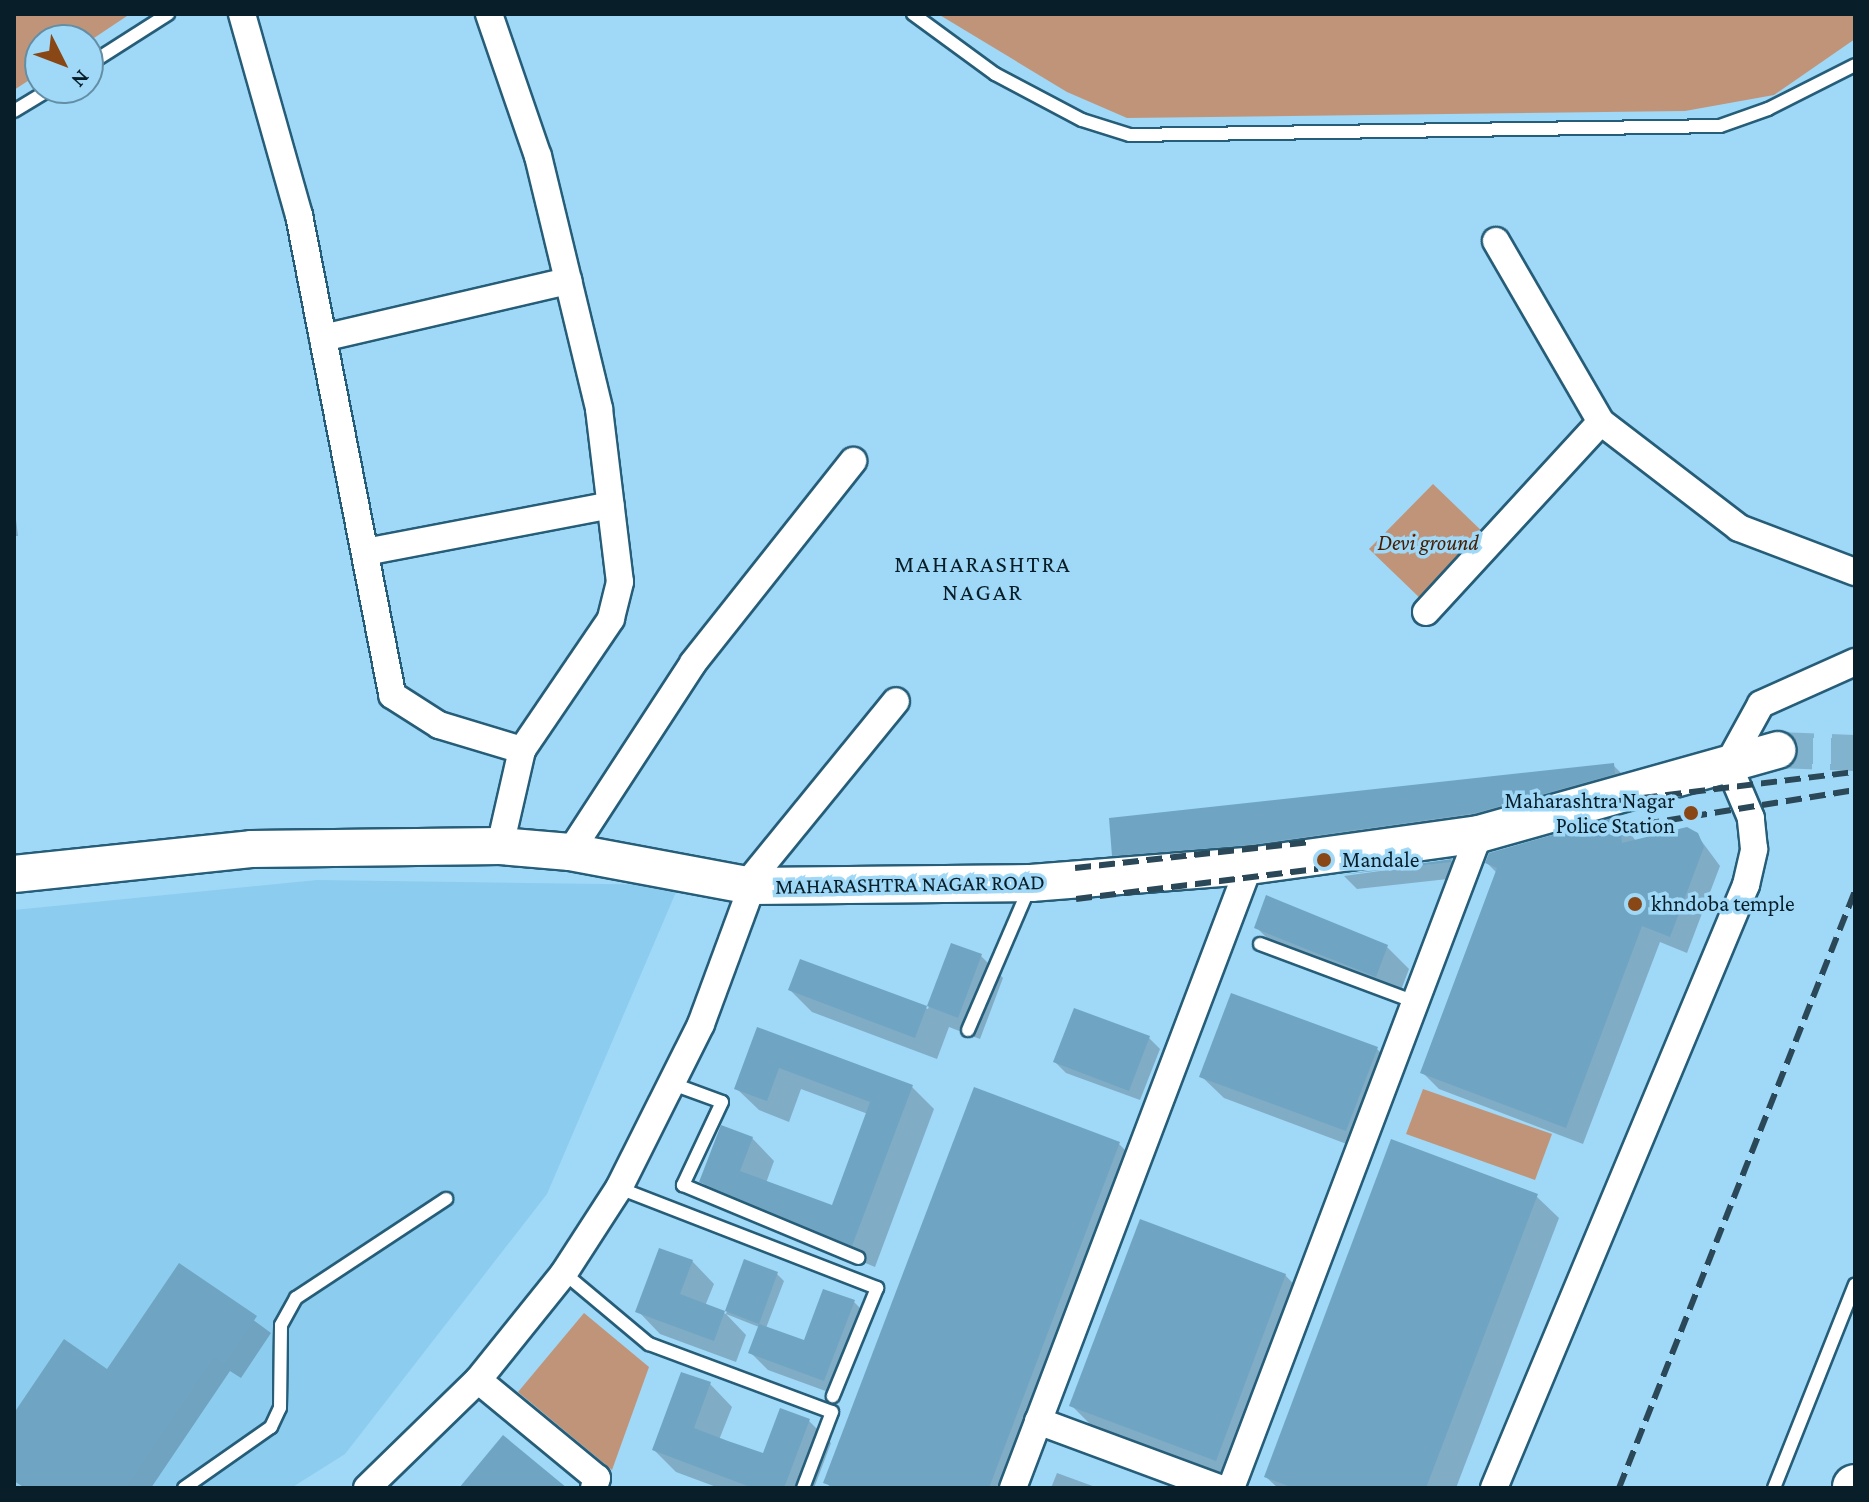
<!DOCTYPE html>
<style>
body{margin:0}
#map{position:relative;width:1869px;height:1502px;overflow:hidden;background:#a0d8f7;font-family:"Crimson Pro",serif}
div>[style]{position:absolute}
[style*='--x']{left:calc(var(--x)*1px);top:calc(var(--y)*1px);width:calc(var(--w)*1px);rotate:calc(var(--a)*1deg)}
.built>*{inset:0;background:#8cccef}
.green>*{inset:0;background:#c09479}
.shadow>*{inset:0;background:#0003}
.building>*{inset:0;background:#6fa5c3}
.secondary-tunnel>*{height:36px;margin-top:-18px;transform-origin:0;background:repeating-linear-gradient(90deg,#82b3ce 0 36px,transparent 0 54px)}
.roads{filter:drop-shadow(2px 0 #265d78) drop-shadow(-2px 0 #265d78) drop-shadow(0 2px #265d78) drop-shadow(0 -2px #265d78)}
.lane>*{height:12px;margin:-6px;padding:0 6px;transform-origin:6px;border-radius:6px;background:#fff}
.street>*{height:26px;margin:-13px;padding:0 13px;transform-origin:13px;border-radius:13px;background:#fff}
.secondary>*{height:36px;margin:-18px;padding:0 18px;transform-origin:18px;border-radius:18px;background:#fff}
.highway>*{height:44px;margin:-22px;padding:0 22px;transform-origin:22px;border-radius:22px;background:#fff}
.rail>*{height:6px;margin-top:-3px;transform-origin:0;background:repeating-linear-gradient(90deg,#2a4857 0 16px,transparent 0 24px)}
.dots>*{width:22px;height:22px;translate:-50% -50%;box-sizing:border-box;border:4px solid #a0d8f7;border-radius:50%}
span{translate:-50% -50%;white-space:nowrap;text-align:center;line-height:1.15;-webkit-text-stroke:7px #a0d8f7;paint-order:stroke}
.park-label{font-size:22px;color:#441d00;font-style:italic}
.poi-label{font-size:22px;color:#081f2a}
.right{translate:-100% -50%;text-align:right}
.left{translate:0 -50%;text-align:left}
.street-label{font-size:22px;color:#081f2a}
.neighbourhood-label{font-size:24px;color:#081f2a;letter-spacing:2px}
.frame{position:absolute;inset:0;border:16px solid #081f2a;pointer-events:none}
.north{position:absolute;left:24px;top:24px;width:80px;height:80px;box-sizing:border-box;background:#a0d8f7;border:2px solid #638ea5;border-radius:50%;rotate:132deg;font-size:22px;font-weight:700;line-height:32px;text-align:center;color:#081f2a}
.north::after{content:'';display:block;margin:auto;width:28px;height:36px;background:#894715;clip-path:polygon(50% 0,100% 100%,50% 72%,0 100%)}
</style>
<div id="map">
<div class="built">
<div style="clip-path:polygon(317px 880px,679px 885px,547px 1194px,345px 1454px,291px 1488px,14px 1488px,14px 910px)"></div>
</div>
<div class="green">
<div style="clip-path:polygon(14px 14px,130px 14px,88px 42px,40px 40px,40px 73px,14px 90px)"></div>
<div style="clip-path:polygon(938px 14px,1855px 14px,1855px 39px,1774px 95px,1685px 111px,1127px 118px,1067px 92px)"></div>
<div style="clip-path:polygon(1433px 484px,1488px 537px,1424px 602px,1369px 549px)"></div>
<div style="clip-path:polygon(1423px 1089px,1552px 1134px,1535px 1180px,1406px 1134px)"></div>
<div style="clip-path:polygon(584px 1313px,649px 1367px,612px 1470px,518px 1392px)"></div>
</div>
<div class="shadow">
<div style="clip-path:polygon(14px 503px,18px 536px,14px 536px)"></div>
<div style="clip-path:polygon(1613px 765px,1628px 780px,1490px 828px,1129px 870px,1114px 855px)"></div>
<div style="clip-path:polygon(1619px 819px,1636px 841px,1697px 835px,1720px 866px,1687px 953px,1660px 942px,1583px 1144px,1439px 1089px,1422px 1072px,1497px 873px,1487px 863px)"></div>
<div style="clip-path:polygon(1452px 861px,1466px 877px,1357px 889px,1344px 876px)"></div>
<div style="clip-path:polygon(1256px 927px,1387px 947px,1409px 969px,1398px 998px,1279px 950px)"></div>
<div style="clip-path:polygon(952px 945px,981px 956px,1003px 978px,980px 1039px,949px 1027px,937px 1059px,812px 1012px,790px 990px,801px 961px,928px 1009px)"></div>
<div style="clip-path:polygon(758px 1029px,912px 1087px,934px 1109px,875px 1267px,723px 1204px,701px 1181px,752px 1138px,774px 1161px,766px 1183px,833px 1208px,868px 1114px,801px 1089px,789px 1122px,759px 1110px,736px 1088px)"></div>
<div style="clip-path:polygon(1149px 1038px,1160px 1049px,1140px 1100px,1066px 1073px,1055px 1062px)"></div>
<div style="clip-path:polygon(1377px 1049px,1399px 1071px,1368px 1152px,1224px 1098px,1201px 1076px)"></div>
<div style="clip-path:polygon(1119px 1144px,1141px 1166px,1019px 1488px,831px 1488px,826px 1482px)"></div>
<div style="clip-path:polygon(1536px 1196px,1559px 1218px,1456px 1488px,1278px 1488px,1266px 1477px)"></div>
<div style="clip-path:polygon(692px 1261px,714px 1284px,705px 1306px,726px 1314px,746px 1262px,777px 1274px,784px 1281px,766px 1328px,805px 1343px,854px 1302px,871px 1319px,842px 1397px,768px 1370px,750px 1352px,759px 1327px,726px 1314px,746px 1335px,736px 1362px,660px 1334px,638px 1311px)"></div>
<div style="clip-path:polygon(179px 1266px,271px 1333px,241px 1378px,230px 1371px,151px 1488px,25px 1488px,14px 1481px,14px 1416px,107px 1372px)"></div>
<div style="clip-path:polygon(1285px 1275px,1307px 1298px,1238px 1482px,1094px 1428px,1071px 1405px)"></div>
<div style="clip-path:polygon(710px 1384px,732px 1407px,719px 1440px,764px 1456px,809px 1421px,831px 1443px,814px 1488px,719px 1488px,676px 1472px,654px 1450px)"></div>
<div style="clip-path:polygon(1057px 1473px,1098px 1488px,1051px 1488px)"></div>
</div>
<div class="building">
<div style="clip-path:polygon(1614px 763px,1615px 774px,1475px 813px,1247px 845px,1112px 856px,1109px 818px)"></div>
<div style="clip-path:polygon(1619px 816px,1622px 843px,1687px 827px,1698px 833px,1704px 847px,1670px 937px,1642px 926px,1566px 1128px,1420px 1073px,1497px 868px,1485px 863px,1489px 853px)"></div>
<div style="clip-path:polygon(1452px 859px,1451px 862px,1340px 875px)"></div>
<div style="clip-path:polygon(1266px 895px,1388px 945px,1376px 977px,1254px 928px)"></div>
<div style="clip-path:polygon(951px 943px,982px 954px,958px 1018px,927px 1006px)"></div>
<div style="clip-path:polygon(800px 959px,927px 1006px,915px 1038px,788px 990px)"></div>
<div style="clip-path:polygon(1231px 993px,1378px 1047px,1346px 1131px,1199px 1077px)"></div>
<div style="clip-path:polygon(1074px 1008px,1150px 1036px,1129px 1091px,1053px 1062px)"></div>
<div style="clip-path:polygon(757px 1027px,913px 1085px,852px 1246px,699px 1182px,721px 1125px,753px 1137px,740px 1171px,832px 1205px,870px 1102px,779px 1068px,767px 1101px,734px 1089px)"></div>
<div style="clip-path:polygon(974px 1087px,1120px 1142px,989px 1488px,837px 1488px,823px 1483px)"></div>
<div style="clip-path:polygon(1391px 1139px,1538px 1194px,1426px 1488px,1294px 1488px,1264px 1477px)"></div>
<div style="clip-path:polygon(1140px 1219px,1286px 1274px,1216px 1461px,1069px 1406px)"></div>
<div style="clip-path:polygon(659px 1248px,693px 1260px,680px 1294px,725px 1311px,714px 1341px,635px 1312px)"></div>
<div style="clip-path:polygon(744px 1259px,778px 1272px,759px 1324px,725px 1311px)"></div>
<div style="clip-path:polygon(179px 1263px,257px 1316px,225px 1364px,214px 1357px,126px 1488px,29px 1488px,14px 1478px,14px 1413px,64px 1339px,107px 1369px)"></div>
<div style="clip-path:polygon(823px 1289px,855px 1300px,824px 1381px,748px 1353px,759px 1324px,804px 1340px)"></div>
<div style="clip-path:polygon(681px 1372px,711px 1382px,694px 1428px,728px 1441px,763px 1453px,780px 1408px,810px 1419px,784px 1488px,753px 1488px,652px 1450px)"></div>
<div style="clip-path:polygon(503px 1435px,567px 1488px,459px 1488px)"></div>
</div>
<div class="secondary-tunnel">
<div style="--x:1777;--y:750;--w:78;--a:2.2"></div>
</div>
<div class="roads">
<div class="lane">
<div style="--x:913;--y:14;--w:102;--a:36.2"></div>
<div style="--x:995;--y:74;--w:98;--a:27.9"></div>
<div style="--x:1082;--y:120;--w:50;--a:17.4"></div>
<div style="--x:1130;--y:135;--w:590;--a:-0.87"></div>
<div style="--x:1720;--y:126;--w:51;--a:-19.5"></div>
<div style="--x:1768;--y:109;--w:97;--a:-26.8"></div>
<div style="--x:88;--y:65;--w:95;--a:-32.5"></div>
<div style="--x:14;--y:111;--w:44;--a:-31.2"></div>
<div style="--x:1260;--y:944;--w:165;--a:20.5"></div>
<div style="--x:968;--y:1030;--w:157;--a:-66.7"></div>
<div style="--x:673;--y:1084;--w:52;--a:20.2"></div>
<div style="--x:722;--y:1102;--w:92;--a:115.2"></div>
<div style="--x:683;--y:1185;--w:190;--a:22.6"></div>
<div style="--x:619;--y:1188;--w:277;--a:21.2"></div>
<div style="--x:877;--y:1288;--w:117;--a:112.2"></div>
<div style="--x:564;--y:1273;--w:111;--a:39.9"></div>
<div style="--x:649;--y:1344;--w:195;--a:20.4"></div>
<div style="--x:832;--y:1412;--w:81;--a:110.9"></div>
<div style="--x:184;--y:1488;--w:106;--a:-35"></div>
<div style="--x:271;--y:1427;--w:21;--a:-65"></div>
<div style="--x:280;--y:1408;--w:83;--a:-89.3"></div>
<div style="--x:281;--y:1325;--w:31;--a:-61"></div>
<div style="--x:296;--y:1298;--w:180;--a:-33.4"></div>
<div style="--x:1774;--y:1488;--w:219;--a:-68.3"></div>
</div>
<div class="street">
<div style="--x:242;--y:14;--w:209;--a:74.2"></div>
<div style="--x:299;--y:215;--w:489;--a:79"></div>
<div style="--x:392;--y:695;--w:56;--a:32.6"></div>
<div style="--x:439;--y:725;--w:87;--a:16.8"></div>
<div style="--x:489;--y:14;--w:150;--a:71"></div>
<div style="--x:538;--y:156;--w:260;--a:76.4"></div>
<div style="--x:599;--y:409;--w:174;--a:83.1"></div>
<div style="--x:620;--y:582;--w:38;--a:104"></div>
<div style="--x:611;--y:619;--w:158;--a:124.2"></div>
<div style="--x:522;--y:750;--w:98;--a:102.9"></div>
<div style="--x:1496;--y:241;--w:209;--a:59.9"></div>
<div style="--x:1601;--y:422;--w:174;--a:37.5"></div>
<div style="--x:1739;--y:528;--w:124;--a:20.8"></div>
<div style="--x:323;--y:338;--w:252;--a:-13.1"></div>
<div style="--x:365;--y:552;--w:250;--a:-10.8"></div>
<div style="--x:1426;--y:612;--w:258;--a:-47.4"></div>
<div style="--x:570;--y:852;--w:225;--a:-56.9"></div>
<div style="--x:693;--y:663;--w:258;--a:-51.6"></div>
<div style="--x:746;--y:885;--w:237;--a:-50.8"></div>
<div style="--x:478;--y:1380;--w:154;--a:39.5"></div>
<div style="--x:597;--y:1478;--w:10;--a:107"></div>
<div style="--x:1038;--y:1421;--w:193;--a:20.3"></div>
<div style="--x:367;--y:1488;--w:155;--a:-44.2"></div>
<div style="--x:478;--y:1380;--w:137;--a:-51.2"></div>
<div style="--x:564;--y:1273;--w:101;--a:-57.1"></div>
<div style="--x:619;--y:1188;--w:183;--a:-63.4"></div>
<div style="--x:701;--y:1024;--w:147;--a:-69.7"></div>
<div style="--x:1013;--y:1488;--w:665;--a:-69.22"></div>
<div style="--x:1231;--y:1488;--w:699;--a:-69.23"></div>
<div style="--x:1494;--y:1488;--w:654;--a:-67.32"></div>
<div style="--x:1746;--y:885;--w:37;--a:-77"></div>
<div style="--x:1754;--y:849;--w:31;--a:-96"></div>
<div style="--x:1751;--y:818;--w:59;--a:-113.1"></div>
<div style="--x:1728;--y:764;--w:68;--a:-61.2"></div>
<div style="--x:1761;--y:704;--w:103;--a:-24.1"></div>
</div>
<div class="secondary">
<div style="--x:14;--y:874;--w:238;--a:-6"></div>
<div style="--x:251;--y:849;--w:249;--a:-0.7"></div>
<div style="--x:500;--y:846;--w:70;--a:4.9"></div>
<div style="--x:570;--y:852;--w:185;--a:10.6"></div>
<div style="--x:752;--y:886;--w:279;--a:-0.6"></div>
<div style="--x:1031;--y:883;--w:219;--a:-4.5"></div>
<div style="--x:1249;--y:866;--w:232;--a:-7.9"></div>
<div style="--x:1479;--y:834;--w:310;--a:-15.7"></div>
</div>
<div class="highway">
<div style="--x:1855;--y:1488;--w:1;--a:-90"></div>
</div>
</div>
<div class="rail">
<div style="--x:1618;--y:801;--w:239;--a:-7"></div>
<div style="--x:1620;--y:828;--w:238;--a:-9.2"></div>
<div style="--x:1075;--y:868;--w:237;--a:-6.3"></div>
<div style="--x:1076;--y:899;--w:244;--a:-7.1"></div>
<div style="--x:1619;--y:1488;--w:642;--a:-68.43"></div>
</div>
<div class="dots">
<div style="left:1691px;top:813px;background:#894715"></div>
<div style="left:1324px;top:860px;background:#894715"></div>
<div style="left:1635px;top:904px;background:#894715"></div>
</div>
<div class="park-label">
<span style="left:1428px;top:543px">Devi ground</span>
</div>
<div class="poi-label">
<span class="right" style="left:1675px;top:813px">Maharashtra Nagar<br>Police Station</span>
<span class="left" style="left:1342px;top:860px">Mandale</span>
<span class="left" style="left:1651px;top:904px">khndoba temple</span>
</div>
<div class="street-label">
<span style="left:910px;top:884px;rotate:-1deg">MAHARASHTRA NAGAR ROAD</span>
</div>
<div class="neighbourhood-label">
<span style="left:983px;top:578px">MAHARASHTRA<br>NAGAR</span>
</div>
<div class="frame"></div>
<div class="north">N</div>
</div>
